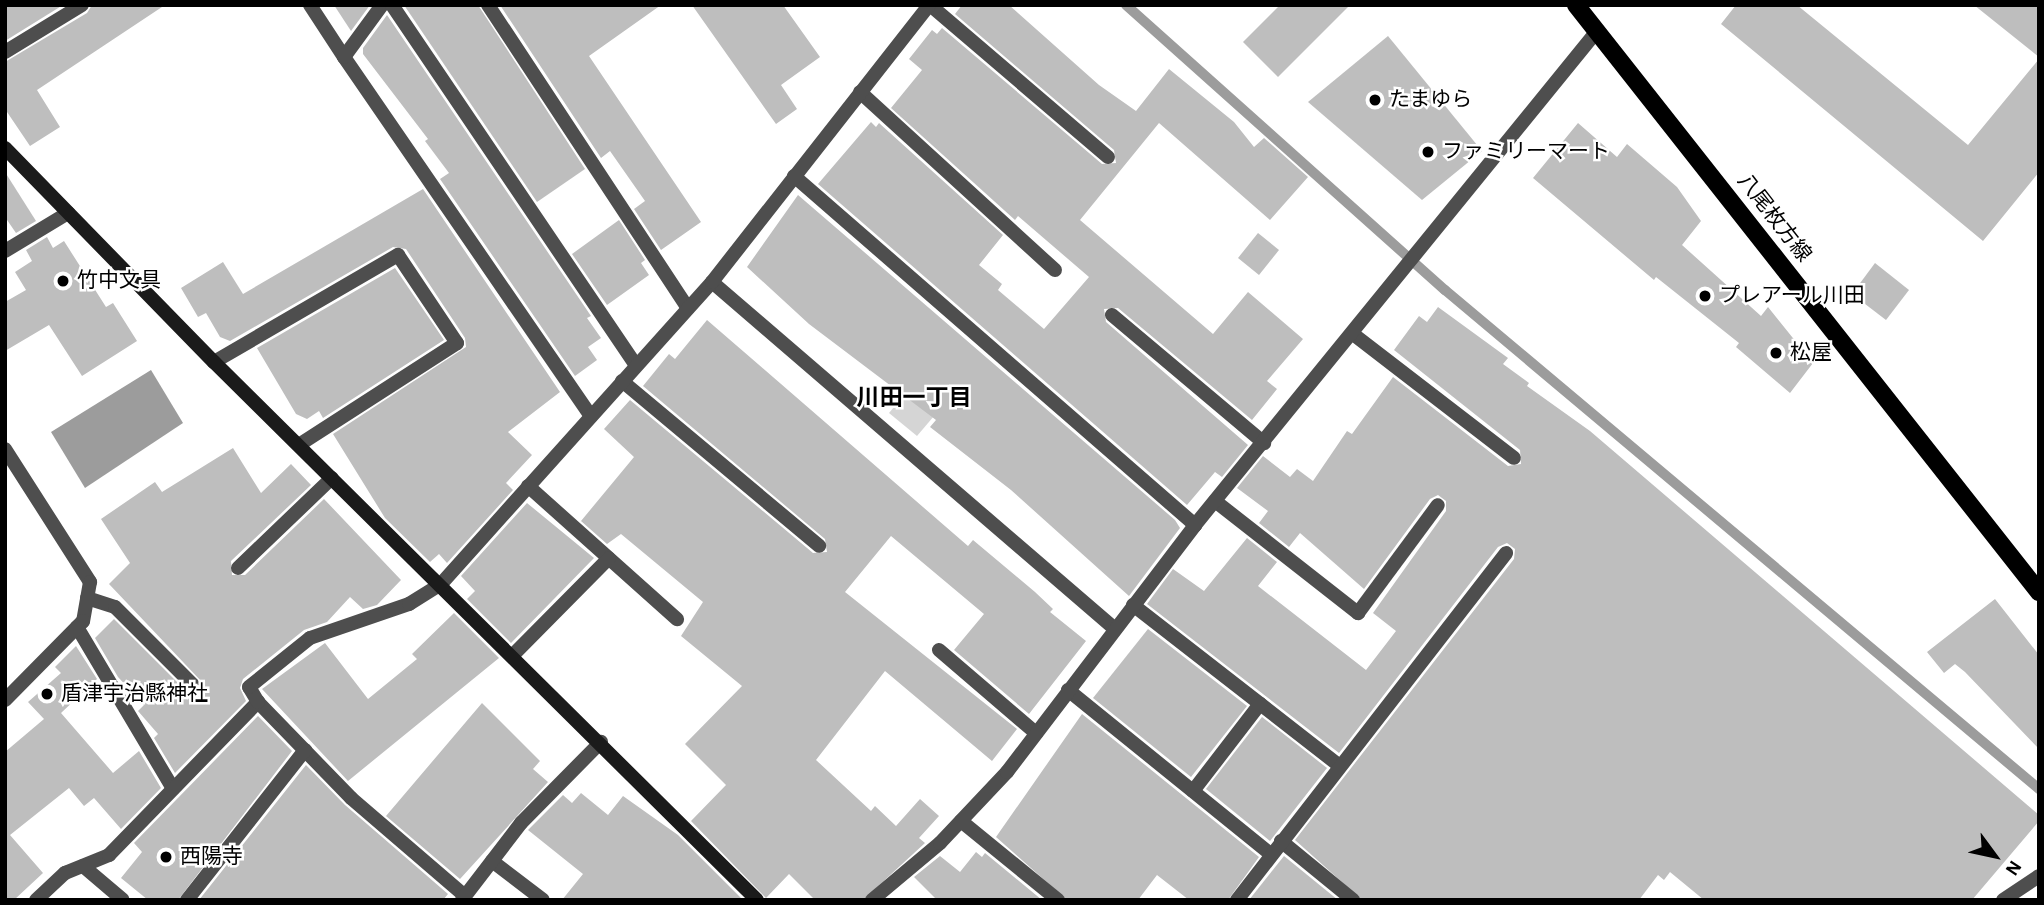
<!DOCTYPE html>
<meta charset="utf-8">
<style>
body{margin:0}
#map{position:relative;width:2044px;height:905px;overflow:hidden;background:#fff;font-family:"Alegreya Sans","Noto Sans JP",sans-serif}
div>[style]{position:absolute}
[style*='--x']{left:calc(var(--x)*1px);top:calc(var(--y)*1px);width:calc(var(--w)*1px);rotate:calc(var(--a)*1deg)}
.green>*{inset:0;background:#d5d5d5}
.water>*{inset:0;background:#9c9c9c}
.stream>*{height:10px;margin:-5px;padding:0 5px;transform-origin:5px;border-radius:5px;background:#9c9c9c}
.building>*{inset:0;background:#bebebe}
.lane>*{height:14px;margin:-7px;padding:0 7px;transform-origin:7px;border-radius:7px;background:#4e4e4e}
.street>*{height:14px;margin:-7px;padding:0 7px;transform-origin:7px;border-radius:7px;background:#4e4e4e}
.secondary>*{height:14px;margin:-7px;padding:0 7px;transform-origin:7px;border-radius:7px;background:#1b1b1b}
.primary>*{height:18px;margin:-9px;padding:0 9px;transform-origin:9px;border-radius:9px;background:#000}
.dots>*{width:19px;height:19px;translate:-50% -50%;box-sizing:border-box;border:4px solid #fff;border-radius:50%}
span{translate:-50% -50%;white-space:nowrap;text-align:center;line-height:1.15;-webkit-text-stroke:5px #fff;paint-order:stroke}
.poi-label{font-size:21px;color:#000}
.left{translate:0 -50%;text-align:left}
.street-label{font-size:21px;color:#000}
.neighbourhood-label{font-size:23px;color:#000;font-weight:700}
.frame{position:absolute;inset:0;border:7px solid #000;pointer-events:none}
.north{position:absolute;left:1960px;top:821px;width:70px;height:70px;-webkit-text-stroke:5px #fff;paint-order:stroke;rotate:123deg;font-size:19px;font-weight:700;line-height:28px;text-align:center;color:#000}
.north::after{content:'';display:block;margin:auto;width:24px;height:32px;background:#000;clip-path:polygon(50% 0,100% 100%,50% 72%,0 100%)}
</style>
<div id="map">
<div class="green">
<div style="clip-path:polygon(929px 365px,957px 389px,917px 436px,889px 413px)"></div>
</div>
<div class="water">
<div style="clip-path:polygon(151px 370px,183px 423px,85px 488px,51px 432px)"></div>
</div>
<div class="stream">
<div style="--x:1126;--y:5;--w:428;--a:41.8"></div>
<div style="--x:1445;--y:290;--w:776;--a:40.03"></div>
</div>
<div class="building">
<div style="clip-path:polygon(5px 5px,63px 5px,5px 41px)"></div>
<div style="clip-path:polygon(92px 5px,165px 5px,37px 90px,60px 127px,30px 146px,5px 109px,5px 62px,87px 13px)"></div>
<div style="clip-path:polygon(334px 5px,370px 5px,351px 31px)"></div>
<div style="clip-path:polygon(404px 5px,478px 5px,585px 169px,537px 202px)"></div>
<div style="clip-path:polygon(500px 5px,661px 5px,589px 56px,701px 222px,661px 250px,634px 209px,645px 201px,610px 151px,601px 158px)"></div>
<div style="clip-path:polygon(692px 5px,783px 5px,820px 57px,781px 85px,797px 109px,776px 124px)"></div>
<div style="clip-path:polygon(962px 5px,1009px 5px,1099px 85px,1136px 111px,1169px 69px,1234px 122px,1254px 147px,1264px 138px,1308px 177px,1270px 220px,1159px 123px,1080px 220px,1213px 334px,1248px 292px,1303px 339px,1267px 381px,1277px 389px,1252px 420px,1118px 308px,1104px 309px,1106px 322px,1248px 445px,1222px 477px,1215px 472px,1187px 505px,818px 184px,871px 122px,876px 127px,879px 123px,1003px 235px,979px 265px,1002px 284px,998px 290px,1044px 329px,1089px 277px,1018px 216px,1015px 220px,891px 108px,922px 70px,909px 59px,932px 30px,937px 34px,942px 28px,1102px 164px,1116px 163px,1114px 150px,955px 14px)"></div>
<div style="clip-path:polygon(1280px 5px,1350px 5px,1278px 77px,1243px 42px)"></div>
<div style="clip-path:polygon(1736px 5px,1797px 5px,1968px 145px,2039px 59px,2039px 172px,1983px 241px,1721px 24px)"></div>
<div style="clip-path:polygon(1974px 5px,2039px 5px,2039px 57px)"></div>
<div style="clip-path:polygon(387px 15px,591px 316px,587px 318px,601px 338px,588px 347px,597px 360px,575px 376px,440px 179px,449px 173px,425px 141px,428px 139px,363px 54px,363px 48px)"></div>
<div style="clip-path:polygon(1388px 36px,1482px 151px,1422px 200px,1308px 102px)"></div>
<div style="clip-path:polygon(1578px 123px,1617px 157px,1627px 144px,1677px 187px,1701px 221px,1682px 245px,1761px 316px,1768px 307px,1813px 363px,1790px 393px,1736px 347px,1739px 343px,1656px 277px,1654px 280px,1533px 178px)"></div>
<div style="clip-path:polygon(5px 172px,36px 221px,16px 233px,5px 217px)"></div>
<div style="clip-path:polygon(423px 189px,560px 392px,508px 432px,532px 455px,506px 483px,513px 490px,447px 563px,439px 554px,430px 562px,385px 518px,333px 434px,466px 347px,465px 338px,406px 249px,393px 247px,230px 341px,220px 337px,206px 313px,198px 317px,181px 288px,223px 262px,243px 294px)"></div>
<div style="clip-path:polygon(798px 195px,1175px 520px,1180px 528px,1129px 596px,1011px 490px,930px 427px,936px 420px,809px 324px,747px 267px)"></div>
<div style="clip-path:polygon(619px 220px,645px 260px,641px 263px,649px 275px,607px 305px,572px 254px)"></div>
<div style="clip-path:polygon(1258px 233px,1279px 250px,1259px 275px,1238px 258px)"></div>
<div style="clip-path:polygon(47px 237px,53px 248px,64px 241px,106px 307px,113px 303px,137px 341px,82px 376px,49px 325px,5px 351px,5px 302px,26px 290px,15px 272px,32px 261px,26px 250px)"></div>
<div style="clip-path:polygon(1875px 263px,1909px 290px,1886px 320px,1852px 294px)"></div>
<div style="clip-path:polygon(395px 268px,444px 340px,323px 418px,319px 411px,307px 419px,296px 414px,257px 348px)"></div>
<div style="clip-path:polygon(1438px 307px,1508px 358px,1503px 364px,1529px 383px,1527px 386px,1590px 431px,2039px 815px,2039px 821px,1972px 900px,1704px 900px,1670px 872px,1664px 880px,1658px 875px,1639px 900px,1362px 900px,1295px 840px,1514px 559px,1515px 549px,1507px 543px,1498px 547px,1339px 753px,1147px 604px,1173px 569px,1204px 591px,1247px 538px,1277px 562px,1258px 586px,1366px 670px,1396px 631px,1373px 613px,1446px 511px,1446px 501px,1438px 495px,1430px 499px,1364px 589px,1300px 533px,1289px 547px,1259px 523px,1268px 511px,1237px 488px,1263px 456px,1290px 477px,1297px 469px,1313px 481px,1347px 431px,1352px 434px,1393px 377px,1508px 466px,1521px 464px,1520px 450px,1394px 350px,1419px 316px,1427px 322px)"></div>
<div style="clip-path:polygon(707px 320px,968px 546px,973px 540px,1035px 592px,1053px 609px,1050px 612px,1086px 641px,1029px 714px,954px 650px,984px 614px,891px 536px,845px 592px,1017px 729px,992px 761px,885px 671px,816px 760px,871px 811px,875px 806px,896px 826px,920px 799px,939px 816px,919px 838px,925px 843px,863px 900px,815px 900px,789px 874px,766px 898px,691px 821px,726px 785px,685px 744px,742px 686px,681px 636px,703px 602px,621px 534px,607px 544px,581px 521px,634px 457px,604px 429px,630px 400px,813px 553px,827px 552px,825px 539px,643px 386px,669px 354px,675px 359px)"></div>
<div style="clip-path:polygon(233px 448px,261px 493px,291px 464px,311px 485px,231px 561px,232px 575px,245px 575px,324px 499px,401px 580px,377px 605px,363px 609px,350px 597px,327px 622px,304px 630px,243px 679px,240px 688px,246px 701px,175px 773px,154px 738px,158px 734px,138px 711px,144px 705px,118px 677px,95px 638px,114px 619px,187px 692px,199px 692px,202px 682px,109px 584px,130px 563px,101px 519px,155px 482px,162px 492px)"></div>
<div style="clip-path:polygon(527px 503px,594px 558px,511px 643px,467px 599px,475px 591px,461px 576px)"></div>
<div style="clip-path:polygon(1995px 599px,2039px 655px,2039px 749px,1965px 672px,1955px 664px,1944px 673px,1927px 652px)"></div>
<div style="clip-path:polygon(454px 613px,499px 658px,348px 781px,262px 689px,325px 643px,368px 699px,417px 659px,412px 654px)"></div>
<div style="clip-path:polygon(1148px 629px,1247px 706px,1191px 777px,1093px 698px)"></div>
<div style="clip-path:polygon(76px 646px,97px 679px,61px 713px,113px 773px,139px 751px,161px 788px,121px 829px,94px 798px,84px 806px,69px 788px,10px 835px,43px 873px,14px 900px,5px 900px,5px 752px,44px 719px,28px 702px,61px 673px,55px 667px)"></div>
<div style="clip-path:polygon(482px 703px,540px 761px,533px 769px,548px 782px,460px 879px,386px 816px)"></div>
<div style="clip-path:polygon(1082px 714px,1259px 857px,1228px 900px,1189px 900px,1157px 875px,1138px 900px,1067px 900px,996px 837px)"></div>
<div style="clip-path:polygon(258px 716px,292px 751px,178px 900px,148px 900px,121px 878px,142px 852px,134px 843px)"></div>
<div style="clip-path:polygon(1262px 717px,1327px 768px,1270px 841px,1206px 789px)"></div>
<div style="clip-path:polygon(306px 765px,345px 805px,448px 894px,443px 900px,199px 900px)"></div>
<div style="clip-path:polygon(581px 793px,608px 815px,623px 796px,678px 835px,743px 900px,562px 900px,583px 874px,528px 830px,563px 795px,572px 803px)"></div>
<div style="clip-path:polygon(976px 852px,982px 857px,985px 853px,1042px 900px,937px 900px,914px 877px,940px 856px,960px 872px)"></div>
<div style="clip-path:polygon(1284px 856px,1338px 900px,1249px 900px)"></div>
</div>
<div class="lane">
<div style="--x:930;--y:5;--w:234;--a:40.5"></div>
<div style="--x:5;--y:52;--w:90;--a:-31.4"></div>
<div style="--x:344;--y:57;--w:436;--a:55.5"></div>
<div style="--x:860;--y:92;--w:264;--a:42.4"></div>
<div style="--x:5;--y:251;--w:74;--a:-31.1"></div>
<div style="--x:1112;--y:315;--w:199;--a:40.1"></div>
<div style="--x:1353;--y:334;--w:203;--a:37.6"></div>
<div style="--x:622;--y:381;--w:257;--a:39.9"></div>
<div style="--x:528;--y:486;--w:200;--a:41.8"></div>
<div style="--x:238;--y:568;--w:130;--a:-43.8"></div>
<div style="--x:87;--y:598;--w:29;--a:18"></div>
<div style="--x:115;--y:607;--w:110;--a:45"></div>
<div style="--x:77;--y:627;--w:188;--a:59.3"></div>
<div style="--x:939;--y:650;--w:128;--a:40.6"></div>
<div style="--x:513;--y:655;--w:136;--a:-45.3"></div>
<div style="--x:492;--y:861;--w:64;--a:37.4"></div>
</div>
<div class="street">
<div style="--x:310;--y:5;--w:62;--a:56.8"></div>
<div style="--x:344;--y:57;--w:64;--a:-53.8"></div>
<div style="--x:392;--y:5;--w:435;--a:55.9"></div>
<div style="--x:488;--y:5;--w:363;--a:56.6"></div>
<div style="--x:794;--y:176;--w:532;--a:41.03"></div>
<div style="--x:712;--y:282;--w:532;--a:40.73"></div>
<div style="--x:214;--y:362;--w:213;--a:-30.2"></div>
<div style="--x:398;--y:255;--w:106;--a:56.2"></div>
<div style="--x:457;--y:343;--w:188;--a:147.2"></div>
<div style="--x:5;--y:449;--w:158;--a:57.4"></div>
<div style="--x:90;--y:582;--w:40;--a:100"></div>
<div style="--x:83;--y:621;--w:111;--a:134.6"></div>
<div style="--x:1215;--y:501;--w:182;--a:38.1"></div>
<div style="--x:1358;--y:613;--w:134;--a:-53.5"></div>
<div style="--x:1133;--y:605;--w:262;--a:37.9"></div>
<div style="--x:1068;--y:690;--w:262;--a:39"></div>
<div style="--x:258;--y:702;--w:134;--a:45.9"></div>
<div style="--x:351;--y:798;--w:150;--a:40.7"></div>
<div style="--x:1193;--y:791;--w:110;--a:-52.4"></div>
<div style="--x:961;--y:821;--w:125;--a:39.2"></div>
<div style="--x:1281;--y:841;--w:93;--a:39.3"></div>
<div style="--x:83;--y:866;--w:52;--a:40.4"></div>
<div style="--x:36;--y:900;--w:40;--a:-43"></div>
<div style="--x:65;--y:873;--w:48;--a:-22.2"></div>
<div style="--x:109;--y:855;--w:214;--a:-45.8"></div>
<div style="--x:258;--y:702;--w:17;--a:-121"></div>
<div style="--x:249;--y:687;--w:78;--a:-38.8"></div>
<div style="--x:310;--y:638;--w:105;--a:-19"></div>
<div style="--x:409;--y:604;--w:38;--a:-32"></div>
<div style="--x:441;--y:584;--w:406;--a:-48.1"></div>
<div style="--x:712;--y:282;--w:352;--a:-51.9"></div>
<div style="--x:187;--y:900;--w:191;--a:-51.8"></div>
<div style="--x:462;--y:900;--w:97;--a:-52.5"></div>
<div style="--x:521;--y:823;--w:114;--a:-45.4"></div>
<div style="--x:872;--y:900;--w:89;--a:-40"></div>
<div style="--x:940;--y:843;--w:98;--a:-46.7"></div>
<div style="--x:1007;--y:772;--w:310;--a:-52.7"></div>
<div style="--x:1195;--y:525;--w:637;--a:-50.86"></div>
<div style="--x:1237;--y:900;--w:439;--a:-52.2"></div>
<div style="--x:2003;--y:900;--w:43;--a:-33.7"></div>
</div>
<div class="secondary">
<div style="--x:5;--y:148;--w:299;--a:45.7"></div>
<div style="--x:214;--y:362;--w:764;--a:44.73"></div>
</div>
<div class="primary">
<div style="--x:1576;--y:5;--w:748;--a:51.74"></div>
</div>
<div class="dots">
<div style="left:1375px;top:100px;background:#000"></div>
<div style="left:1428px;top:152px;background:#000"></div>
<div style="left:63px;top:281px;background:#000"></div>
<div style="left:1705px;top:296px;background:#000"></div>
<div style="left:1776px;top:353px;background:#000"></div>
<div style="left:47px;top:694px;background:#000"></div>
<div style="left:166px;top:857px;background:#000"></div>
</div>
<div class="poi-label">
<span class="left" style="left:1389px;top:100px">たまゆら</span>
<span class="left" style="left:1442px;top:152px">ファミリーマート</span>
<span class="left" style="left:77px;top:281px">竹中文具</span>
<span class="left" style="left:1719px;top:296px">プレアール川田</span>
<span class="left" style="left:1790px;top:353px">松屋</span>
<span class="left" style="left:61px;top:694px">盾津宇治縣神社</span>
<span class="left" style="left:180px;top:857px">西陽寺</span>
</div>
<div class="street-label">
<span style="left:1774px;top:218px;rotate:52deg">八尾枚方線</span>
</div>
<div class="neighbourhood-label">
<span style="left:914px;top:399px">川田一丁目</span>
</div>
<div class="frame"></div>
<div class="north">N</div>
</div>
